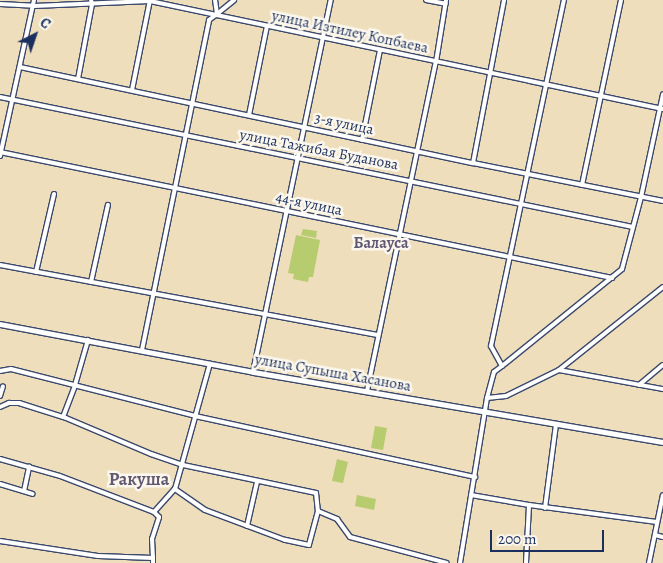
<!DOCTYPE html>
<meta charset="utf-8">
<style>
body{margin:0}
#map{position:relative;width:663px;height:563px;overflow:hidden;background:#efdebc;font-family:Alegreya,serif}
div>[style]{position:absolute}
[style*='--x']{left:calc(var(--x)*1px);top:calc(var(--y)*1px);width:calc(var(--w)*1px);rotate:calc(var(--a)*1deg)}
.green>*{inset:0;background:#b7cb6f}
.roads{filter:drop-shadow(1px 0 #3b496c) drop-shadow(-1px 0 #3b496c) drop-shadow(0 1px #3b496c) drop-shadow(0 -1px #3b496c)}
.street>*{height:4px;margin:-2px;padding:0 2px;transform-origin:2px;border-radius:2px;background:#fff}
.secondary>*{height:5px;margin:-2.5px;padding:0 2.5px;transform-origin:2.5px;border-radius:2.5px;background:#fff}
span{translate:-50% -50%;white-space:nowrap;text-align:center;line-height:1.15;-webkit-text-stroke:5px #fbf7ec;paint-order:stroke}
.street-label{font-size:15px;color:#1b2f5e}
.neighbourhood-label{font-size:16px;color:#615973;font-weight:700}
.quarter-label{font-size:18px;color:#615973;font-weight:700}
.north{position:absolute;left:10px;top:10px;width:50px;height:50px;-webkit-text-stroke:4px #fbf7ec;paint-order:stroke;rotate:41deg;font-size:14px;font-weight:700;line-height:20px;text-align:center;color:#1b2f5e}
.north::after{content:'';display:block;margin:auto;width:18px;height:22px;background:#1b2f5e;clip-path:polygon(50% 0,100% 100%,50% 72%,0 100%)}
.scale{position:absolute;left:490px;top:530px;width:114px;height:22px;box-sizing:border-box;border:2px solid #1b2f5e;border-top:0;padding-left:6px;font-size:15px;line-height:18px;white-space:nowrap;color:#1b2f5e;-webkit-text-stroke:4px #fbf7ec;paint-order:stroke}
</style>
<div id="map">
<div class="green">
<div style="clip-path:polygon(303px 229px,317px 231px,316px 238px,301px 235px)"></div>
<div style="clip-path:polygon(296px 235px,320px 240px,313px 277px,309px 277px,308px 282px,293px 279px,294px 274px,288px 273px)"></div>
<div style="clip-path:polygon(375px 426px,387px 428px,383px 450px,371px 448px)"></div>
<div style="clip-path:polygon(337px 459px,348px 462px,343px 483px,332px 481px)"></div>
<div style="clip-path:polygon(357px 495px,376px 499px,374px 510px,355px 506px)"></div>
</div>
<div class="roads">
<div class="street">
<div style="--x:426;--y:0;--w:20;--a:11"></div>
<div style="--x:0;--y:4;--w:34;--a:3"></div>
<div style="--x:34;--y:6;--w:116;--a:-2.5"></div>
<div style="--x:150;--y:1;--w:524;--a:11.89"></div>
<div style="--x:217;--y:14;--w:22;--a:-39"></div>
<div style="--x:20;--y:67;--w:463;--a:12"></div>
<div style="--x:473;--y:163;--w:194;--a:11.3"></div>
<div style="--x:78;--y:79;--w:76;--a:-79.4"></div>
<div style="--x:92;--y:4;--w:4;--a:-104"></div>
<div style="--x:132;--y:90;--w:92;--a:-78.7"></div>
<div style="--x:0;--y:97;--w:646;--a:11.61"></div>
<div style="--x:249;--y:115;--w:91;--a:-78.6"></div>
<div style="--x:362;--y:140;--w:92;--a:-78.7"></div>
<div style="--x:0;--y:152;--w:625;--a:11.63"></div>
<div style="--x:0;--y:156;--w:160;--a:-77.7"></div>
<div style="--x:473;--y:163;--w:166;--a:-79.2"></div>
<div style="--x:582;--y:185;--w:189;--a:-78.1"></div>
<div style="--x:0;--y:265;--w:384;--a:10.5"></div>
<div style="--x:36;--y:272;--w:80;--a:-77"></div>
<div style="--x:91;--y:282;--w:79;--a:-77.6"></div>
<div style="--x:142;--y:350;--w:337;--a:-78.5"></div>
<div style="--x:209;--y:20;--w:10;--a:-37"></div>
<div style="--x:217;--y:14;--w:14;--a:-98"></div>
<div style="--x:502;--y:366;--w:154;--a:-38.9"></div>
<div style="--x:622;--y:269;--w:74;--a:-75.2"></div>
<div style="--x:641;--y:197;--w:105;--a:-77.9"></div>
<div style="--x:559;--y:370;--w:106;--a:10.4"></div>
<div style="--x:0;--y:371;--w:11;--a:-10"></div>
<div style="--x:11;--y:369;--w:190;--a:14.3"></div>
<div style="--x:195;--y:416;--w:287;--a:12.3"></div>
<div style="--x:253;--y:372;--w:380;--a:-78.2"></div>
<div style="--x:639;--y:385;--w:31;--a:-40"></div>
<div style="--x:367;--y:391;--w:336;--a:-78.2"></div>
<div style="--x:436;--y:62;--w:63;--a:-80.8"></div>
<div style="--x:0;--y:396;--w:10;--a:-73"></div>
<div style="--x:487;--y:398;--w:19;--a:-6"></div>
<div style="--x:506;--y:396;--w:59;--a:-26.1"></div>
<div style="--x:559;--y:370;--w:133;--a:-38.6"></div>
<div style="--x:0;--y:407;--w:10;--a:-24"></div>
<div style="--x:9;--y:403;--w:10;--a:0"></div>
<div style="--x:19;--y:403;--w:49;--a:17.7"></div>
<div style="--x:66;--y:418;--w:92;--a:23"></div>
<div style="--x:151;--y:454;--w:34;--a:19"></div>
<div style="--x:183;--y:465;--w:136;--a:11.9"></div>
<div style="--x:316;--y:493;--w:18;--a:84"></div>
<div style="--x:318;--y:511;--w:35;--a:105"></div>
<div style="--x:309;--y:545;--w:25;--a:-168"></div>
<div style="--x:285;--y:540;--w:85;--a:-159.4"></div>
<div style="--x:205;--y:510;--w:37;--a:-145"></div>
<div style="--x:63;--y:417;--w:34;--a:-69"></div>
<div style="--x:75;--y:385;--w:47;--a:-73.9"></div>
<div style="--x:0;--y:459;--w:62;--a:15.8"></div>
<div style="--x:60;--y:476;--w:101;--a:21"></div>
<div style="--x:154;--y:512;--w:31;--a:-48"></div>
<div style="--x:175;--y:489;--w:130;--a:-74.4"></div>
<div style="--x:0;--y:484;--w:34;--a:17"></div>
<div style="--x:24;--y:491;--w:25;--a:-78"></div>
<div style="--x:471;--y:495;--w:59;--a:9.8"></div>
<div style="--x:529;--y:505;--w:129;--a:7.6"></div>
<div style="--x:545;--y:508;--w:85;--a:-82.5"></div>
<div style="--x:318;--y:511;--w:21;--a:23"></div>
<div style="--x:337;--y:519;--w:22;--a:54"></div>
<div style="--x:350;--y:537;--w:100;--a:15"></div>
<div style="--x:247;--y:526;--w:45;--a:-77.2"></div>
<div style="--x:655;--y:535;--w:8;--a:14"></div>
<div style="--x:0;--y:541;--w:99;--a:8.7"></div>
<div style="--x:98;--y:556;--w:55;--a:2.1"></div>
<div style="--x:153;--y:558;--w:5;--a:90"></div>
<div style="--x:153;--y:558;--w:19;--a:-93"></div>
<div style="--x:152;--y:539;--w:23;--a:-72"></div>
<div style="--x:159;--y:517;--w:7;--a:-135"></div>
<div style="--x:460;--y:563;--w:167;--a:-80.7"></div>
<div style="--x:487;--y:398;--w:27;--a:-75"></div>
<div style="--x:494;--y:372;--w:10;--a:-37"></div>
<div style="--x:502;--y:366;--w:23;--a:-119"></div>
<div style="--x:491;--y:346;--w:354;--a:-78.1"></div>
<div style="--x:526;--y:563;--w:58;--a:-87"></div>
<div style="--x:649;--y:563;--w:69;--a:-78.4"></div>
</div>
<div class="secondary">
<div style="--x:0;--y:324;--w:258;--a:10.7"></div>
<div style="--x:253;--y:372;--w:416;--a:9.7"></div>
</div>
</div>
<div class="street-label">
<span style="left:350px;top:32px;rotate:12deg">улица Изтилеу Копбаева</span>
<span style="left:344px;top:124px;rotate:12deg">3-я улица</span>
<span style="left:319px;top:150px;rotate:11deg">улица Тажибая Буданова</span>
<span style="left:309px;top:204px;rotate:12deg">44-я улица</span>
<span style="left:333px;top:373px;rotate:10deg">улица Супыша Хасанова</span>
</div>
<div class="neighbourhood-label">
<span style="left:381px;top:243px">Балауса</span>
</div>
<div class="quarter-label">
<span style="left:139px;top:479px">Ракуша</span>
</div>
<div class="north">С</div>
<div class="scale">200 m</div>
</div>
